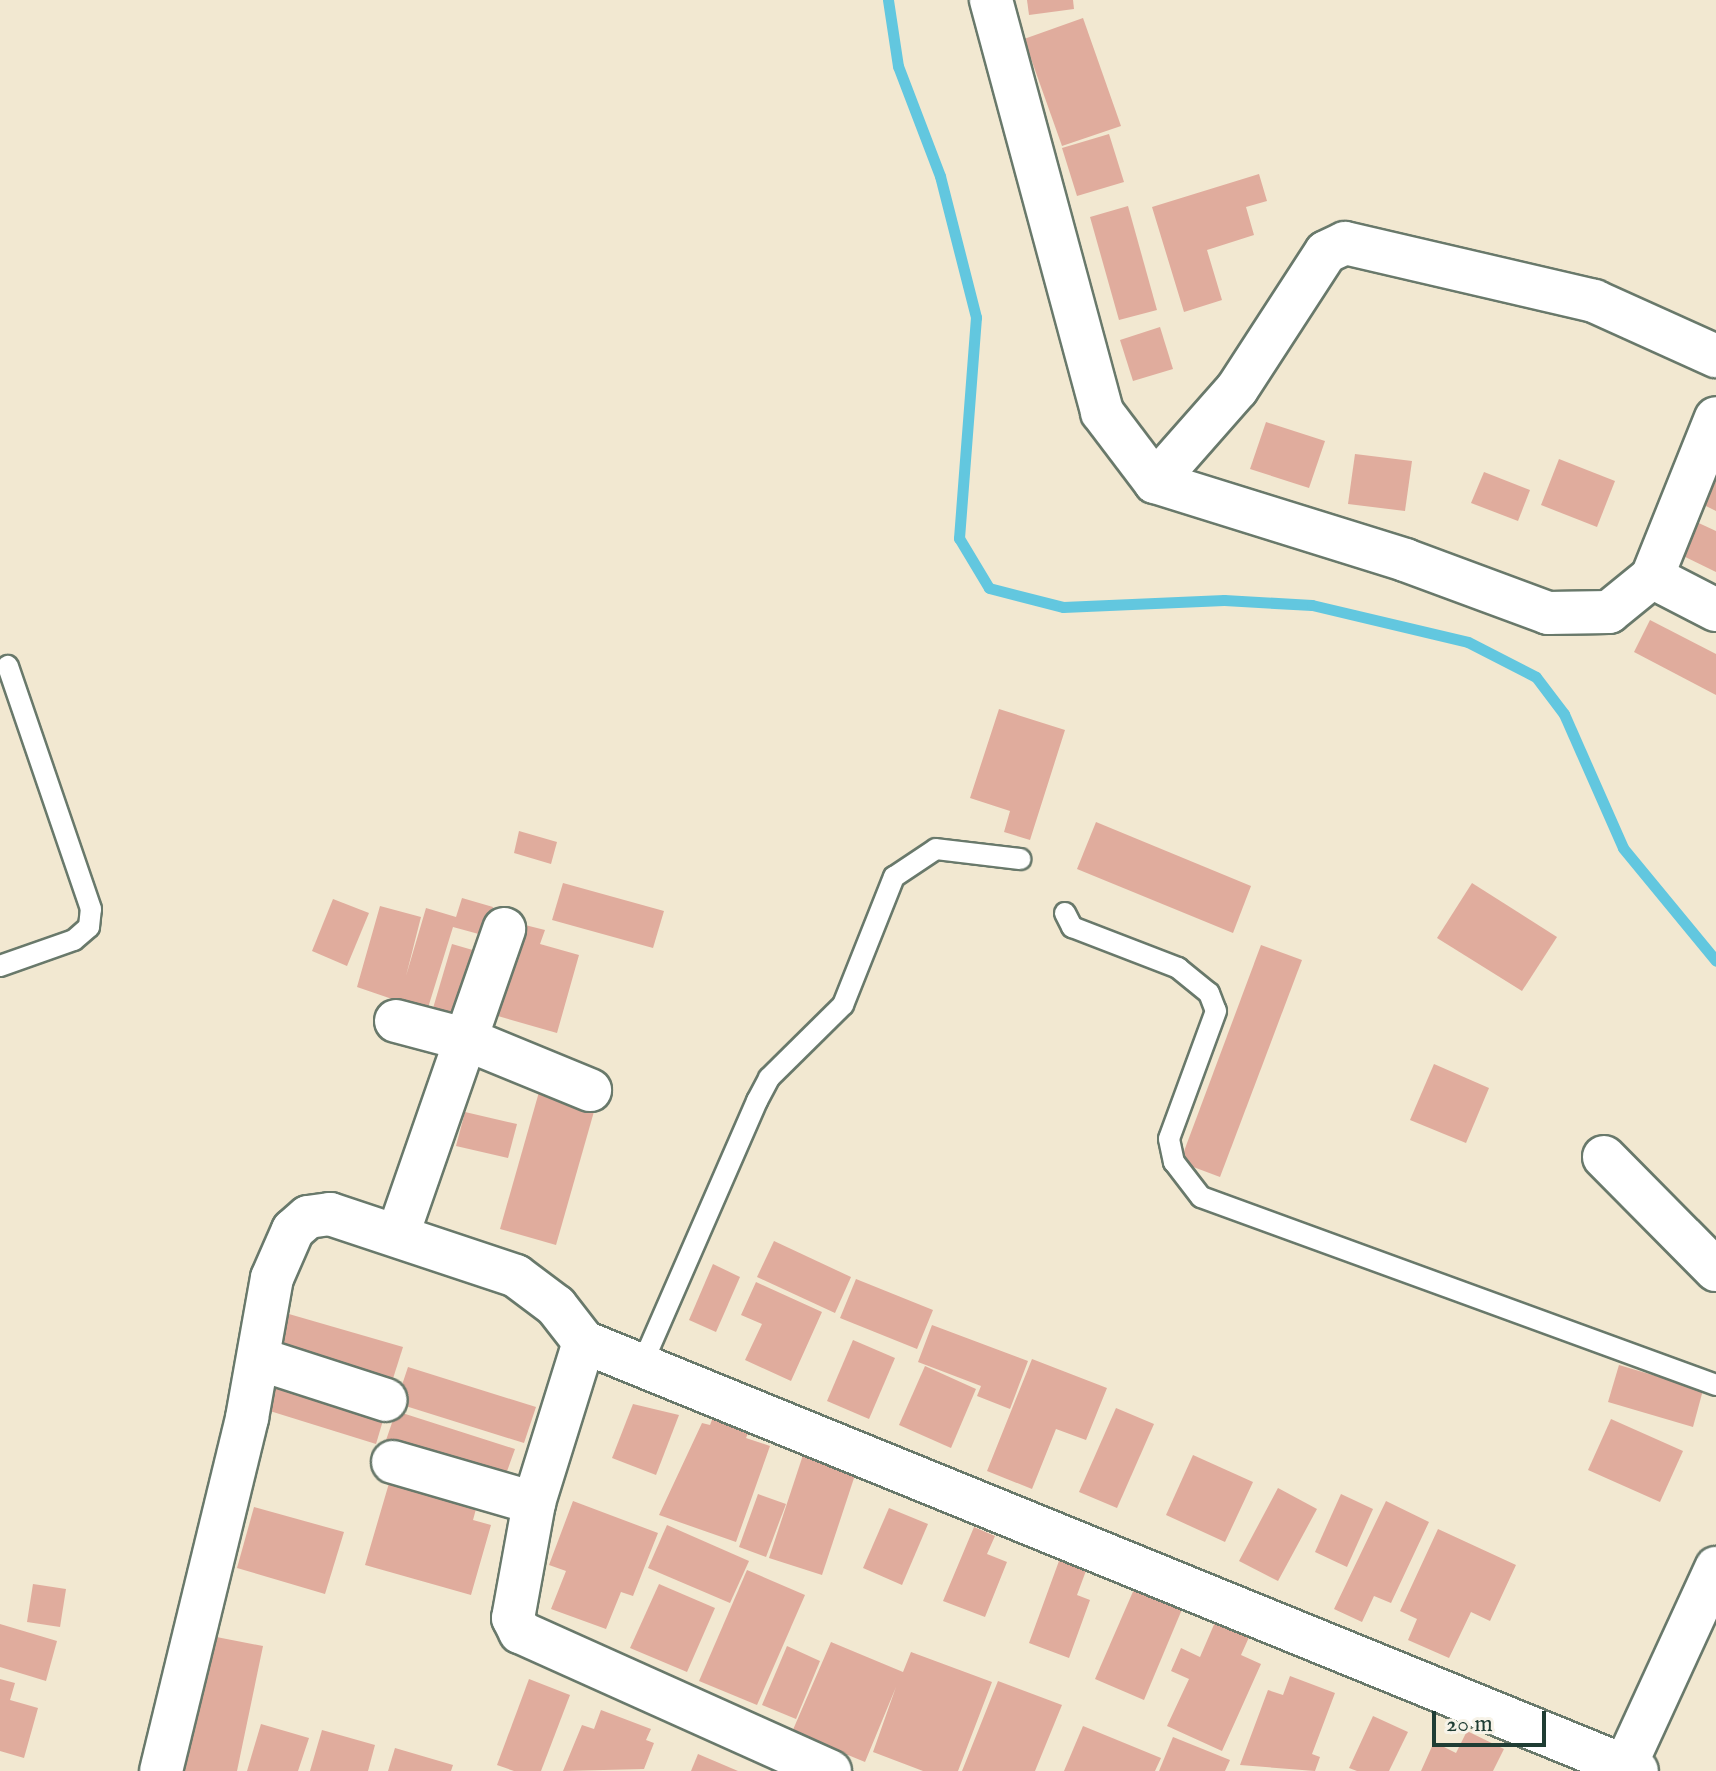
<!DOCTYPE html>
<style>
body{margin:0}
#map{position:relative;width:1716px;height:1771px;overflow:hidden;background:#f2e8d1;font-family:"IM FELL English",serif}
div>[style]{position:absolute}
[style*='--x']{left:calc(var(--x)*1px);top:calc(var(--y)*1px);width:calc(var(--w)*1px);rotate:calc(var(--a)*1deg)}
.stream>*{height:11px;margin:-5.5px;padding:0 5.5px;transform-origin:5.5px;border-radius:5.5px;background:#62c7df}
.building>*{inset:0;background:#e0ac9d}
.roads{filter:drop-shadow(2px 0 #69796b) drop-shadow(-2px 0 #69796b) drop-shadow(0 2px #69796b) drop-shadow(0 -2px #69796b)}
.service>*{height:20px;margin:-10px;padding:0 10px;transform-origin:10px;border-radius:10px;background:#fff}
.minor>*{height:42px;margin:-21px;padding:0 21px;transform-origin:21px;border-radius:21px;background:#fff}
span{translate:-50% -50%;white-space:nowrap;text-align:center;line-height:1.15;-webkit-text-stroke:6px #f7f3e8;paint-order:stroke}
.scale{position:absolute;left:1432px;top:1711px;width:114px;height:36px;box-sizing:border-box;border:4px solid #1f3d34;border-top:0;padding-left:10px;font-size:24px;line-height:28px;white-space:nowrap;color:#1f3d34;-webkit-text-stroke:6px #f7f3e8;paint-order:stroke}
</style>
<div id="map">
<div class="stream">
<div style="--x:888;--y:0;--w:67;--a:81.4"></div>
<div style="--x:898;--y:66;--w:118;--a:69.1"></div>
<div style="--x:940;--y:176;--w:146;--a:75.7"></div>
<div style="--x:976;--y:317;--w:222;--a:94.4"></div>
<div style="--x:959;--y:538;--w:58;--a:59"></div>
<div style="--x:989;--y:588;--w:76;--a:14.4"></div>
<div style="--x:1063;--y:607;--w:161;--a:-2.5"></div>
<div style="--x:1224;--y:600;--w:88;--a:3.3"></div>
<div style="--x:1312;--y:605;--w:160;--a:13.3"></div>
<div style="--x:1468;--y:642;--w:76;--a:27.2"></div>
<div style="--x:1536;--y:677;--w:46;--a:52.9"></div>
<div style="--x:1564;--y:714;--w:146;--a:66.2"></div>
<div style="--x:1623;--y:848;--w:146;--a:50.5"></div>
</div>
<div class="building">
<div style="clip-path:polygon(1027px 0,1073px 0,1074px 9px,1029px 15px)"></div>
<div style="clip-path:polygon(1083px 18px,1121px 126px,1062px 146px,1024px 39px)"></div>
<div style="clip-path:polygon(1109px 134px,1124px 182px,1077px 196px,1062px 148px)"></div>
<div style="clip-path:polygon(1259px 174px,1267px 201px,1246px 207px,1254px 235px,1207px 250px,1222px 300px,1184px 312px,1152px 207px)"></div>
<div style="clip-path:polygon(1128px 206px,1157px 310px,1119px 320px,1090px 217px)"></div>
<div style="clip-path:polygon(1160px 327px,1173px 369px,1133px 381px,1120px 340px)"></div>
<div style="clip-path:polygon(1266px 422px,1325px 441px,1309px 488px,1250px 469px)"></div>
<div style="clip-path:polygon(1355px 454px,1412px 461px,1405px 511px,1348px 504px)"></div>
<div style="clip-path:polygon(1559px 459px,1615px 481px,1597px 527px,1541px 505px)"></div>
<div style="clip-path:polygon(1484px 472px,1530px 490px,1518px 521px,1471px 503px)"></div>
<div style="clip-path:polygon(1716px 481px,1716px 511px,1704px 505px)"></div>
<div style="clip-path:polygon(1690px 519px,1716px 531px,1716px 572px,1673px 551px)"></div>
<div style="clip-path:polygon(1650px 620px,1716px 654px,1716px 695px,1634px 652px)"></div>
<div style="clip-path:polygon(999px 709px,1065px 730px,1030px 840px,1004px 832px,1010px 811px,970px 798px)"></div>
<div style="clip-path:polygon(1096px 822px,1251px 886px,1233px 933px,1077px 869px)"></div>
<div style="clip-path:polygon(519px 831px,557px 842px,551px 864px,514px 853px)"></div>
<div style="clip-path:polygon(563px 883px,664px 911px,653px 948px,552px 920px)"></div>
<div style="clip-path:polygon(1472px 883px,1557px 937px,1522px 991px,1437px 938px)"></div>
<div style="clip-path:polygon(462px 898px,493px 907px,486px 936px,453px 927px,427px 1011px,357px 987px,380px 906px,421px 917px,406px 976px,426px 908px,456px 917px)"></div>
<div style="clip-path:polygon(333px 899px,369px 913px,347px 966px,312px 951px)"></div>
<div style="clip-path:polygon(517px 923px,545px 930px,540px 944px,579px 955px,557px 1033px,491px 1014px)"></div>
<div style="clip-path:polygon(452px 944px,483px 953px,462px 1024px,431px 1015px)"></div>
<div style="clip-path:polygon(1261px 945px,1302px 960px,1220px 1177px,1180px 1162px)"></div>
<div style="clip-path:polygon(1434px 1064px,1489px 1088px,1466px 1143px,1410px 1120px)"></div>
<div style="clip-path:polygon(539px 1092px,595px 1108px,556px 1245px,500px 1229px)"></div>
<div style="clip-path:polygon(465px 1112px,517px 1124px,508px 1158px,456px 1146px)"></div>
<div style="clip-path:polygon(774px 1241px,851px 1277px,835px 1313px,757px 1277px)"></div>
<div style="clip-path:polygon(713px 1264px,740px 1277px,716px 1332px,689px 1320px)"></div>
<div style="clip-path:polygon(856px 1279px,933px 1310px,917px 1349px,840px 1318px)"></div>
<div style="clip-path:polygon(756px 1282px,822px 1312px,791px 1381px,745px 1360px,762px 1324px,741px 1315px)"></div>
<div style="clip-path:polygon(282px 1312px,403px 1347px,390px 1388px,270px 1353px)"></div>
<div style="clip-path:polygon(932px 1325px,1028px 1361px,1010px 1409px,977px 1396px,981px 1386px,918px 1362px)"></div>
<div style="clip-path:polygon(853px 1340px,895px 1358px,869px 1419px,827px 1401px)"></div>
<div style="clip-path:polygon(1032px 1359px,1107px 1388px,1086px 1440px,1056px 1429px,1032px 1489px,987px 1471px)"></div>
<div style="clip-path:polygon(1619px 1365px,1703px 1390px,1693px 1427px,1608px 1402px)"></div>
<div style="clip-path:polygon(925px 1366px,976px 1389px,951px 1448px,899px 1425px)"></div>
<div style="clip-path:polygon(408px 1367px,536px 1407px,524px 1443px,396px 1403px)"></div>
<div style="clip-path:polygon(268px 1369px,387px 1407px,376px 1444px,257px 1407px)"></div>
<div style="clip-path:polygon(633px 1404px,679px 1415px,656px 1475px,612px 1458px)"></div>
<div style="clip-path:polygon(1116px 1408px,1154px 1424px,1117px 1508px,1079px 1492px)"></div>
<div style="clip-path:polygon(716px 1409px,753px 1422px,746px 1438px,770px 1446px,736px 1542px,659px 1515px,702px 1423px,710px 1425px)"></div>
<div style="clip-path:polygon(396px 1411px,515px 1449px,506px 1474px,483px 1466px,480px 1476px,384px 1446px)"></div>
<div style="clip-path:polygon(1611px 1419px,1683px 1451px,1660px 1502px,1588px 1470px)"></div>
<div style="clip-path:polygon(803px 1455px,856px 1472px,822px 1575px,769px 1558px)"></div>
<div style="clip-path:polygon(1193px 1455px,1253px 1482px,1225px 1542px,1166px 1515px)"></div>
<div style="clip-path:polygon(392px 1473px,479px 1498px,473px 1520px,491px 1525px,471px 1595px,365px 1565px)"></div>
<div style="clip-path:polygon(1278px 1488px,1317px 1509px,1278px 1581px,1239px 1561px)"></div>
<div style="clip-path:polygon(758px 1494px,786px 1504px,766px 1557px,739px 1547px)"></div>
<div style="clip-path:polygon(1341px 1494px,1373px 1509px,1347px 1567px,1315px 1552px)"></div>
<div style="clip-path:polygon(573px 1501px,658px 1533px,633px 1596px,621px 1592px,606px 1629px,551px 1609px,566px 1571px,549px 1565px)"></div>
<div style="clip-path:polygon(1386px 1501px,1429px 1522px,1391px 1603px,1374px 1596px,1362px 1622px,1334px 1609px)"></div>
<div style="clip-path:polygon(254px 1507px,344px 1532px,325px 1594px,237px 1568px)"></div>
<div style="clip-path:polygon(889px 1508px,928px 1524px,902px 1585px,863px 1568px)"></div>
<div style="clip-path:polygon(667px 1525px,749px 1561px,730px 1603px,648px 1568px)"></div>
<div style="clip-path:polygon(974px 1527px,995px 1536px,987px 1554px,1007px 1562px,985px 1617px,943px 1601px)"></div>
<div style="clip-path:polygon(1438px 1529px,1516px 1565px,1490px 1621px,1471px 1612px,1449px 1658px,1408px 1640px,1417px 1619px,1400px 1611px)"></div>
<div style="clip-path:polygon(1063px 1550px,1090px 1560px,1077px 1595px,1090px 1600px,1069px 1658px,1029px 1643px)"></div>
<div style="clip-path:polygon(747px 1570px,805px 1595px,757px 1705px,699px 1681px)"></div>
<div style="clip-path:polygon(33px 1584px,66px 1589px,60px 1627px,27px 1622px)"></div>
<div style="clip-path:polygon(659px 1584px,715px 1608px,687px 1672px,630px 1648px)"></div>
<div style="clip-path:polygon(1135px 1587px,1183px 1607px,1144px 1700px,1095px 1679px)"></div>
<div style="clip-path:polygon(1216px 1620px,1250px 1635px,1241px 1655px,1261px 1664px,1222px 1751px,1167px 1726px,1189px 1679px,1171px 1671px,1181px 1648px,1200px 1657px)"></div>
<div style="clip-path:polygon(0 1624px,57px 1641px,46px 1681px,0 1667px)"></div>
<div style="clip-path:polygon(196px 1633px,263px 1646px,237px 1771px,167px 1771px)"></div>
<div style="clip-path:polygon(831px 1642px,903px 1672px,911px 1652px,992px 1682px,958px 1771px,923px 1771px,873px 1752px,896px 1687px,865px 1762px,792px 1732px)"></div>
<div style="clip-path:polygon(787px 1646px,820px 1661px,796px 1719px,762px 1705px)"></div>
<div style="clip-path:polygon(1290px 1676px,1335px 1693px,1312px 1754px,1320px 1757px,1315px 1771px,1240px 1765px,1268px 1690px,1283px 1695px)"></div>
<div style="clip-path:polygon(0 1679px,15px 1683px,10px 1700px,38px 1708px,24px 1758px,0 1751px)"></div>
<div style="clip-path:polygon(529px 1679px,570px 1695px,541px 1771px,514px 1771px,497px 1765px)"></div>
<div style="clip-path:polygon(998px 1681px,1062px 1705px,1035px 1771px,962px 1771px)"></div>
<div style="clip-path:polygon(601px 1710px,651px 1729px,646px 1740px,654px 1743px,644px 1769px,563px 1771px,582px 1725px,594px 1729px)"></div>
<div style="clip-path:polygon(1373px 1716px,1408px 1732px,1389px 1771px,1357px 1771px,1349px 1768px)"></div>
<div style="clip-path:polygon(261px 1724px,309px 1738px,298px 1771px,247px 1771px)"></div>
<div style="clip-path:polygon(1083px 1726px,1161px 1758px,1155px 1771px,1064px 1771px)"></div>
<div style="clip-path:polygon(322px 1730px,375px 1745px,368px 1771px,310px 1771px)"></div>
<div style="clip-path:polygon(1467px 1731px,1504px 1749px,1493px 1771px,1421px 1771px,1434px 1742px,1456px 1753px)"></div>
<div style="clip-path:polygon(1173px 1737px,1230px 1760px,1225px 1771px,1159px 1771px)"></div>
<div style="clip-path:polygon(395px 1748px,453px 1765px,451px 1771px,388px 1771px)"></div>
<div style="clip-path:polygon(698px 1754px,738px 1771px,691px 1771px)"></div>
</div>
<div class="roads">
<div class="service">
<div style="--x:1065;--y:913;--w:16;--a:63"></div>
<div style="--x:1072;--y:927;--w:114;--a:21.1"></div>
<div style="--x:1178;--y:968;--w:40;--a:39"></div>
<div style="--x:1209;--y:993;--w:19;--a:69"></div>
<div style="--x:1216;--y:1011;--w:136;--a:110.2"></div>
<div style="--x:1169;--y:1139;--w:24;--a:78"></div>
<div style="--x:1174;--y:1162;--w:44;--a:52.4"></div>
<div style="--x:1201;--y:1197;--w:548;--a:20.05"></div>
<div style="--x:0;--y:966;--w:78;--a:-19.4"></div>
<div style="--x:74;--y:940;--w:20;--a:-41"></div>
<div style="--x:89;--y:927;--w:18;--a:-84"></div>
<div style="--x:91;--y:909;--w:257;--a:-108.9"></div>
<div style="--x:643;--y:1362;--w:285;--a:-66.4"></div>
<div style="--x:757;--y:1101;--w:26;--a:-62"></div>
<div style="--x:769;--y:1078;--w:104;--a:-44.6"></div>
<div style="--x:843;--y:1005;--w:138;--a:-68.3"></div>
<div style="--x:894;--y:877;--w:50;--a:-33.7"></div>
<div style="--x:936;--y:849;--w:85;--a:6.8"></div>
</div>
<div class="minor">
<div style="--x:991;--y:0;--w:427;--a:74.9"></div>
<div style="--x:1102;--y:412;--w:88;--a:52.9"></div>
<div style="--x:1155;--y:482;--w:262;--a:17.3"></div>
<div style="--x:1405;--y:560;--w:153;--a:20.3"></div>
<div style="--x:1548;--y:613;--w:61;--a:-0.9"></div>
<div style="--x:1609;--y:612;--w:55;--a:-39.1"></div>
<div style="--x:1652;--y:577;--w:171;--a:-68.1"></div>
<div style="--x:1155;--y:482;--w:124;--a:-48.6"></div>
<div style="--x:1237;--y:389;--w:163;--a:-57"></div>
<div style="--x:1326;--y:252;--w:21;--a:-25"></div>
<div style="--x:1345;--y:243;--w:256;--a:13.1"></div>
<div style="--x:1594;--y:301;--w:134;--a:24.3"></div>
<div style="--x:1652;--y:577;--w:72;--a:27.3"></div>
<div style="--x:396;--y:1021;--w:74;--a:14.8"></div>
<div style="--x:468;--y:1040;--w:132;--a:22.3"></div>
<div style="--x:1604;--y:1157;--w:159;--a:45.3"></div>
<div style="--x:398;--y:1234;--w:323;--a:-70.8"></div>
<div style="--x:584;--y:1342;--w:169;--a:107.3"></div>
<div style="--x:534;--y:1503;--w:117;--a:100.3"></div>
<div style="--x:513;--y:1618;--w:16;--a:63"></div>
<div style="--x:520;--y:1632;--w:340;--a:24.2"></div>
<div style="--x:259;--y:1359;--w:133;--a:17.9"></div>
<div style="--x:393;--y:1462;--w:147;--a:16.2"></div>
<div style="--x:1626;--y:1764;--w:216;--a:-65.3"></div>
<div style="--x:161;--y:1771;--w:363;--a:-76.3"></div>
<div style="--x:247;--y:1418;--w:142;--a:-79.9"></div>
<div style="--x:272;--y:1278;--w:52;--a:-66.4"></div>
<div style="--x:293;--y:1230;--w:20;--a:-41"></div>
<div style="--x:308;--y:1217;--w:22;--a:-8"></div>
<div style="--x:330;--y:1214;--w:196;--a:18.4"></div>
<div style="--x:516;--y:1276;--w:50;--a:36.9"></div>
<div style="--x:556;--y:1306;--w:46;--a:52.1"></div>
<div style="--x:584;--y:1342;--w:1137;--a:22.17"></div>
</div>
</div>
<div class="scale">20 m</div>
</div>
